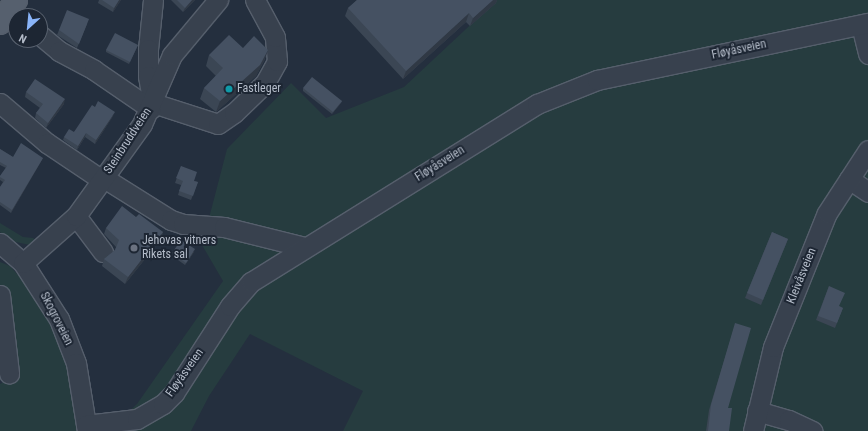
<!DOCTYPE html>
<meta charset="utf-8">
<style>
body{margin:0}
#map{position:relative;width:868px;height:431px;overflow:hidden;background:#242f3e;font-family:"Roboto Condensed",sans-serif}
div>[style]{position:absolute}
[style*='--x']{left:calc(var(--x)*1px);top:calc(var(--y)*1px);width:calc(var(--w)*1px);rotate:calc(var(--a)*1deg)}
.green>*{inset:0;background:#263c3f}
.roads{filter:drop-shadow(1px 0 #565f6c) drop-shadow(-1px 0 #565f6c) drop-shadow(0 1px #565f6c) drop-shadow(0 -1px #565f6c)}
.minor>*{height:19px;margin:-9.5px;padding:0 9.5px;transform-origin:9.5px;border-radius:9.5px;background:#38414e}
.major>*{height:22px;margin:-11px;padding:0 11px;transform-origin:11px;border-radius:11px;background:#56606e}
.wall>*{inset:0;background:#3b4654}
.shaded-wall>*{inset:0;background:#303945}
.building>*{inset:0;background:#455162}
.dots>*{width:11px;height:11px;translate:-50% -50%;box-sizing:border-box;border:2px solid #1d2633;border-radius:50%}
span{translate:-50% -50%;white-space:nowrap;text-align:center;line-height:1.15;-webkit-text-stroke:4px #1d2633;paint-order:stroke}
.street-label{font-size:12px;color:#b4bcc9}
.poi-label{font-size:12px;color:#b4bcc9}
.left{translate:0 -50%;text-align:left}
.north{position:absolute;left:8px;top:8px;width:40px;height:40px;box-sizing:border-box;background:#1d2633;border:1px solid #59626f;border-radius:50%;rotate:207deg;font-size:11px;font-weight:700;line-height:16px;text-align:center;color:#b4bcc9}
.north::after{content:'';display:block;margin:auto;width:14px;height:18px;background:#8ab4f8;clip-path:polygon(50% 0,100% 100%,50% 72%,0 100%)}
</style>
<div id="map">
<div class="green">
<div style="clip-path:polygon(497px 0,868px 0,868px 431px,343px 431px,363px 391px,250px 334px,209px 396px,191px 431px,116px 431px,116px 423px,137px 404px,223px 281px,202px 245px,227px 149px,291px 83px,326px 118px,404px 87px)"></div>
<div style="clip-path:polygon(0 223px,23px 237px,33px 238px,37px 241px,30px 245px,11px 241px,0 232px)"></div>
<div style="clip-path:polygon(0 262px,10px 266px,47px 308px,74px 389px,79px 431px,0 431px,0 384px,9px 379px,0 300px)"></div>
</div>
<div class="roads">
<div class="minor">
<div style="--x:153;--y:0;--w:49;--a:95.8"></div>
<div style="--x:148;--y:49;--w:27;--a:90"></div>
<div style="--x:148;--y:76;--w:27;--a:80"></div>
<div style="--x:153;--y:103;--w:68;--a:17.9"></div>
<div style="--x:218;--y:124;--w:19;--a:-35"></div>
<div style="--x:234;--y:113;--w:43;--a:-44.1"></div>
<div style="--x:265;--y:83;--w:25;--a:-61"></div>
<div style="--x:277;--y:61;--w:24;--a:-95"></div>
<div style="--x:275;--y:37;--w:42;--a:-118.4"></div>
<div style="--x:861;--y:25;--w:30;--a:76"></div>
<div style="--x:40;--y:35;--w:25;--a:40"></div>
<div style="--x:59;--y:51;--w:40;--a:28"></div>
<div style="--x:94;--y:70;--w:69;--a:34.4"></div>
<div style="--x:0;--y:103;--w:62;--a:40.4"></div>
<div style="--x:47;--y:143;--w:66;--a:33.9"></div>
<div style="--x:104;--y:178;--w:79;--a:32.1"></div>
<div style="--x:171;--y:220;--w:13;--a:18"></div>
<div style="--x:183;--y:224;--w:41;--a:4.2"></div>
<div style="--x:224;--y:227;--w:83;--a:13.9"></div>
<div style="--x:849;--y:179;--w:23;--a:34"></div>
<div style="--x:76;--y:216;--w:45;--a:53.1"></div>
<div style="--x:0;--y:243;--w:30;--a:41"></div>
<div style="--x:23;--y:263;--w:67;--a:57.3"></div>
<div style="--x:59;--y:319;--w:47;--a:68.9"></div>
<div style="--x:76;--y:363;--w:69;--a:80.8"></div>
<div style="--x:23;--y:263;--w:71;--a:-41.6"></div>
<div style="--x:76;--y:216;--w:113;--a:-54.3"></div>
<div style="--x:142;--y:124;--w:75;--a:-66.5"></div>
<div style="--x:172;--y:55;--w:72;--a:-50.1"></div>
<div style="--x:0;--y:295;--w:79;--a:83.4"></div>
<div style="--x:757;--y:411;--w:33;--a:16"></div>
<div style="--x:789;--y:420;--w:26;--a:25"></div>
<div style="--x:86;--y:425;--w:51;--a:-6.7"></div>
<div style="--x:137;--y:419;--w:30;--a:-30"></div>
<div style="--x:163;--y:404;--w:16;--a:-45"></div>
<div style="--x:174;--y:393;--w:103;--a:-57.2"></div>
<div style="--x:230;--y:306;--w:32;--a:-49"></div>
<div style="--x:251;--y:282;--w:337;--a:-31.9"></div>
<div style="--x:537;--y:104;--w:65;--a:-21.8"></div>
<div style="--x:597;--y:80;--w:277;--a:-11.9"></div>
<div style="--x:753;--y:431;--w:86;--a:-76.6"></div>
<div style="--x:773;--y:347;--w:144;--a:-68.1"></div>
<div style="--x:827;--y:213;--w:75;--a:-56.9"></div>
</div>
<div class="major">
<div style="--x:0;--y:23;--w:28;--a:-55"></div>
</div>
</div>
<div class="wall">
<div style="clip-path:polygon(99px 0,121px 0,113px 12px,98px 3px)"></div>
<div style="clip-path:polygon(171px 0,195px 0,183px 12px)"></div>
<div style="clip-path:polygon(357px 0,497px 0,496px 3px,470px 26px,466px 22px,403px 79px,345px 16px,348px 8px)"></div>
<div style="clip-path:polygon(87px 24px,77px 48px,57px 35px,59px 30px)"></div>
<div style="clip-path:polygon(138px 45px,129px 64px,106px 52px,106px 50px)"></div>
<div style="clip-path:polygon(268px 50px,264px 61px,256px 76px,216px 112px,200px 99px,204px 88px,216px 76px,206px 66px,209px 55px)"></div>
<div style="clip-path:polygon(303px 88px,342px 101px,341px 103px,332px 114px,303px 91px)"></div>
<div style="clip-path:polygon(26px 92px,64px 104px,46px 128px,35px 118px,36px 113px,40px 108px,25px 97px)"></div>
<div style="clip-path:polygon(95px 107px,113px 116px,95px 144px,85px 137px,77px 150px,63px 140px,64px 137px,74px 132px)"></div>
<div style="clip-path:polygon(0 149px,13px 157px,43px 158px,11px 213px,0 205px,0 187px,3px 182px,0 180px,0 176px,6px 168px,0 165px)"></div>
<div style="clip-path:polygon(181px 166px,194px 181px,198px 182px,191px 200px,178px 195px,181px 185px,175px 183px)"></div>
<div style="clip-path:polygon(136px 217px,163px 232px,161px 239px,125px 284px,102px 266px,104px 259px,115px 250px,116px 247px,104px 234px,106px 228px)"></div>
<div style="clip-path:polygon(772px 232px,788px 239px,761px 305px,745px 298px)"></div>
<div style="clip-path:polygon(194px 252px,185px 265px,171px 255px,172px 253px)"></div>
<div style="clip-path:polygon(829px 286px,839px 306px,843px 308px,835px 328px,816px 320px)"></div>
<div style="clip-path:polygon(734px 328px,728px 408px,729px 431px,706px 431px,709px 410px)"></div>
</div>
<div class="shaded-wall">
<div style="clip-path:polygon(119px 0,121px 0,113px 12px,114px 8px)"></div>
<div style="clip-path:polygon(192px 0,195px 0,183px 12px,185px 8px)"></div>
<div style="clip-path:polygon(493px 0,497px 0,496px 3px,470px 26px,473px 18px)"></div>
<div style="clip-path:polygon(469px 13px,466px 22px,403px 79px,406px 71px)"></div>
<div style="clip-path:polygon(268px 50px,264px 61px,256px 76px,216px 112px,220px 101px)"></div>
<div style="clip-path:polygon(65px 99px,64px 104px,46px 128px,48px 123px)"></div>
<div style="clip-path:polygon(342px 101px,341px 103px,332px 114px,333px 112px)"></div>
<div style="clip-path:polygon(115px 112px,113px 116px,95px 144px,96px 140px)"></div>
<div style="clip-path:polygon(86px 133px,85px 137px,77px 150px,78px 146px)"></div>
<div style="clip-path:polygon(43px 158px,42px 160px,11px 213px,12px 210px)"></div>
<div style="clip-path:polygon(163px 232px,161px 239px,125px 284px,128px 277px)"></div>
<div style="clip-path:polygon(195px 249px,194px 252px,185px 265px,186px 263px)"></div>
</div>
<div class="building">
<div style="clip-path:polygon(102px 0,119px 0,114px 8px)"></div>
<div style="clip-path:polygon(177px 0,192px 0,185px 8px)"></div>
<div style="clip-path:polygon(357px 0,493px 0,473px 18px,469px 13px,406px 71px,348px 8px)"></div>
<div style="clip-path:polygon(67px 10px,89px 19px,79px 44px,59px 30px)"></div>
<div style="clip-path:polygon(115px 33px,138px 45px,130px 62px,106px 50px)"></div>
<div style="clip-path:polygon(229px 35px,243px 48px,254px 36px,268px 50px,260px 65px,220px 101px,204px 88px,223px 68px,209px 55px)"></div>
<div style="clip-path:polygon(312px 77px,342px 101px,333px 112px,303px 88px)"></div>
<div style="clip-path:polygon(35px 79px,65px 99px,48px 123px,36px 113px,43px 104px,26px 92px)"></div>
<div style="clip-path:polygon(98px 101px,115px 112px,96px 140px,86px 133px,78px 146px,64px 137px,69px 129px,74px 132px,92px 105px,95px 107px)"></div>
<div style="clip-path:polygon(21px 143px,43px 158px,12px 210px,0 202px,0 187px,5px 180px,0 177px,0 176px,7px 166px,0 162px,0 149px,13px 157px)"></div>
<div style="clip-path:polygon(181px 166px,197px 172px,194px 181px,198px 182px,193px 196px,179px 191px,183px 181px,176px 178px)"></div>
<div style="clip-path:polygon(122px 206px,136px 217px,139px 214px,163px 232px,128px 277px,104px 259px,115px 250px,119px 240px,106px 228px)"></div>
<div style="clip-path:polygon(772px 232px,788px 239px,763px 300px,747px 293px)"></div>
<div style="clip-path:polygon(181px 240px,195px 249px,186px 263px,172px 253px)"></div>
<div style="clip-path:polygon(829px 286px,845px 293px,839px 306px,843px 308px,837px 323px,818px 316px)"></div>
<div style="clip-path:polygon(735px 323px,751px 328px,728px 408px,732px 408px,729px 431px,708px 431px,711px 405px)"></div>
</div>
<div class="dots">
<div style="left:229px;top:89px;background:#0f9aa8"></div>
<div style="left:134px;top:248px;background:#6b7280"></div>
</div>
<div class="street-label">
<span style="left:739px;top:50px;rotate:-12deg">Fløyåsveien</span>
<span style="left:128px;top:141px;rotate:-57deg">Steinbruddveien</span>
<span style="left:440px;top:164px;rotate:-32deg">Fløyåsveien</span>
<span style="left:802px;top:276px;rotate:-68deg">Kleivåsveien</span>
<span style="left:56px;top:319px;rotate:63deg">Skogroveien</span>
<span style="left:185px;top:373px;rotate:-55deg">Fløyåsveien</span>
</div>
<div class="poi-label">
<span class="left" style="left:237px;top:89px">Fastleger</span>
<span class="left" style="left:142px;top:248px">Jehovas vitners<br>Rikets sal</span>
</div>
<div class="north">N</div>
</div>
